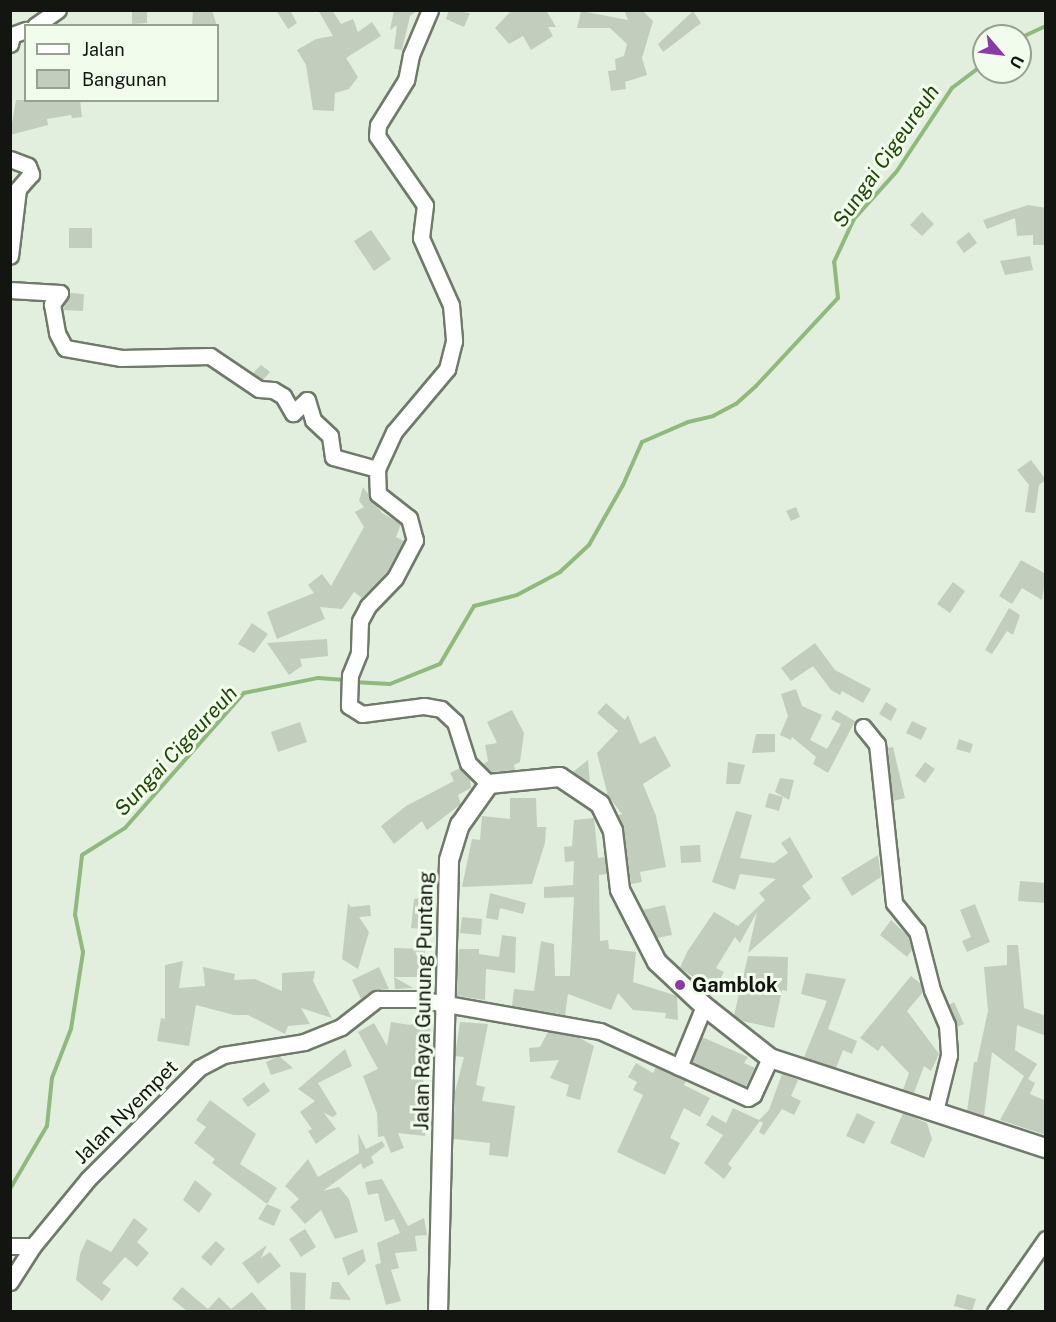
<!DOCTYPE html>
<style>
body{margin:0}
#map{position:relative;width:1056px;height:1322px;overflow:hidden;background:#e3efde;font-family:"Public Sans",sans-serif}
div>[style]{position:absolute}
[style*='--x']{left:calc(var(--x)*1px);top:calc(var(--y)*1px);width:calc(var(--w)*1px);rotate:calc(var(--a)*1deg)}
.stream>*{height:4px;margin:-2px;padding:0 2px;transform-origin:2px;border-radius:2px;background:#90b97d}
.building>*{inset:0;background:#c2cdbd}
.roads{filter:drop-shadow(2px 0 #707a6b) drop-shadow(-2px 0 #707a6b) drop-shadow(0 2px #707a6b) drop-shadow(0 -2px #707a6b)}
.minor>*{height:15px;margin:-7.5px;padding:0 7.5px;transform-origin:7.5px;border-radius:7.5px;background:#fff}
.tertiary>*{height:18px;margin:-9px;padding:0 9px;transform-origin:9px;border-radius:9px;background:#fff}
.dots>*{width:16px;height:16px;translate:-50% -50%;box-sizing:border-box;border:3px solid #f1fcec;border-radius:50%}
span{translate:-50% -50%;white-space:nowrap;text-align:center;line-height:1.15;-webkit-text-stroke:6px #f1fcec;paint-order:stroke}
.poi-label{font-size:20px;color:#121510;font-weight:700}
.left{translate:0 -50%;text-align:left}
.street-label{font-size:20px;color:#121510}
.water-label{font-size:21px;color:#204606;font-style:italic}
.frame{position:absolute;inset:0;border:12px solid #121510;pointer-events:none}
.legend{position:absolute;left:24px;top:24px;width:195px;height:78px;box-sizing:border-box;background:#f1fcec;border:2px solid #98a094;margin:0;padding:8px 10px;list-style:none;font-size:18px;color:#121510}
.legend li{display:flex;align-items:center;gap:12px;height:30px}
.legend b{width:30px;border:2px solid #98a094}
.north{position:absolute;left:972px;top:24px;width:60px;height:60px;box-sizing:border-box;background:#f1fcec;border:2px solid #98a094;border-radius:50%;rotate:118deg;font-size:16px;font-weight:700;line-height:24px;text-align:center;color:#121510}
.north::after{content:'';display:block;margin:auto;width:21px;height:27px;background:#8b39a8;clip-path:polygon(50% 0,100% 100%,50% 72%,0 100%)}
</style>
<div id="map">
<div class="stream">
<div style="--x:1020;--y:38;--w:29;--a:-25"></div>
<div style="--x:353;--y:682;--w:37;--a:3"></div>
<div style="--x:390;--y:684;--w:54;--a:-21.8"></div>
<div style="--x:440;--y:664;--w:67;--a:-59.6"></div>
<div style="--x:474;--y:606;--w:44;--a:-14.3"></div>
<div style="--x:517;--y:595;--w:49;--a:-28.1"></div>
<div style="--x:560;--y:572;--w:40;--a:-43"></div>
<div style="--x:589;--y:545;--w:69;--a:-60.5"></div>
<div style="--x:623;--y:485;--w:47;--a:-66.2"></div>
<div style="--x:642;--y:442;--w:50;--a:-23.5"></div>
<div style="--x:688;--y:422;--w:26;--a:-13"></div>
<div style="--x:713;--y:416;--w:26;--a:-28"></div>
<div style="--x:736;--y:404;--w:27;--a:-42"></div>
<div style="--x:756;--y:386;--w:120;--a:-47"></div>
<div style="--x:838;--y:298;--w:36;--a:-96"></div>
<div style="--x:834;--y:262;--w:47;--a:-65.1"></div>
<div style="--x:854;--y:219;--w:64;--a:-48.1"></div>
<div style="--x:897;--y:171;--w:100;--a:-56.5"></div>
<div style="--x:952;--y:88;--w:40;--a:-37"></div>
<div style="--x:10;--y:1189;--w:73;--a:-59.6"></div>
<div style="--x:47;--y:1126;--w:48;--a:-84.1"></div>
<div style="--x:52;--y:1078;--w:53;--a:-68.8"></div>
<div style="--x:71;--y:1029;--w:78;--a:-81.1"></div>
<div style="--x:83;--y:952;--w:38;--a:-102"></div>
<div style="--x:75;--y:915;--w:60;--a:-83.3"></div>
<div style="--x:82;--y:855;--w:51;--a:-32.1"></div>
<div style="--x:125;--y:828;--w:180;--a:-48.6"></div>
<div style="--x:244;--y:693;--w:76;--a:-11.5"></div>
<div style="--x:318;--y:678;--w:27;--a:4"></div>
</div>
<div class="building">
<div style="clip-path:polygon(132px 10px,147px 10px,147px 23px,132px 24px)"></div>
<div style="clip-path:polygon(193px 10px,212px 10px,217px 26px,192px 26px)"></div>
<div style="clip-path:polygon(276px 10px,290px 10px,297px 23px,288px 29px)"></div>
<div style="clip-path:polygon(318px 10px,332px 10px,341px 24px,353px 19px,358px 32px,372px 22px,381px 36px,346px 58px,358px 77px,349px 89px,335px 93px,334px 111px,313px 110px,306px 65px,297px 50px,316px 39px,333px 36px)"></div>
<div style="clip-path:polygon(394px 10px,418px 10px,410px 16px,402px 50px,394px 49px,397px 25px,390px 30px)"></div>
<div style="clip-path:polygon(449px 10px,470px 13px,464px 27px,446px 19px)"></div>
<div style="clip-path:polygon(512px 10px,546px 10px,556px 27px,548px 27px,553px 36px,531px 50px,523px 36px,509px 44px,495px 28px)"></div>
<div style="clip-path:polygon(624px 10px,642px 10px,653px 21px,642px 58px,647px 75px,625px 82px,626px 89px,611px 91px,608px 71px,616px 70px,615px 59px,624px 56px,627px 44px,610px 28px,577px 28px,581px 11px,628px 20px)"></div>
<div style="clip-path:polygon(693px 11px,701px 23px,663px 52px,658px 44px)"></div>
<div style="clip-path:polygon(16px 100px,80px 100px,82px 117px,72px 118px,71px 115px,47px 119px,48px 125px,10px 135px)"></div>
<div style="clip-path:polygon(1028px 205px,1046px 208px,1046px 245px,1033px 245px,1033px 235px,1017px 236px,1015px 218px,987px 229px,983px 220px)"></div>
<div style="clip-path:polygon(922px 212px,934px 224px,922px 236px,910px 225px)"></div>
<div style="clip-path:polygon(69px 228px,92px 228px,92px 248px,69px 248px)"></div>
<div style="clip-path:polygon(371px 230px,391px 259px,374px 271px,354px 241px)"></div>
<div style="clip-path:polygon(969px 232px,977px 243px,964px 253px,956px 242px)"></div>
<div style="clip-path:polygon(1030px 256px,1033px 270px,1005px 275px,1000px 261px)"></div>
<div style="clip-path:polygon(70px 293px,84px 294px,83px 311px,63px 310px)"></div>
<div style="clip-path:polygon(261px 365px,270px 372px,263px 380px,253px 373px)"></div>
<div style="clip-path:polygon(1031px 460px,1046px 480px,1039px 485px,1035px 513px,1025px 512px,1029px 485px,1017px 470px)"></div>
<div style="clip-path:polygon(363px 487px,382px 513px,401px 524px,396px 537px,404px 541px,387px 572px,362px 598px,354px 592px,342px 609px,320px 607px,325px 619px,277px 639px,267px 612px,314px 593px,308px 585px,322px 574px,331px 586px,364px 527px,355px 512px,364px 507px,359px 501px)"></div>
<div style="clip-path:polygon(796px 507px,800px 517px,791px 521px,786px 511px)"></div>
<div style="clip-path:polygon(1021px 560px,1046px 574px,1042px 600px,1022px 588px,1012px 604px,999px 596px)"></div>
<div style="clip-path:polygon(953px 582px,965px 591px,950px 613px,937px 604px)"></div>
<div style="clip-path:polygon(1009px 608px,1020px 615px,1013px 635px,1007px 631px,992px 654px,985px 650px)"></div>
<div style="clip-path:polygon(252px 623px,268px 634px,254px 653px,238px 644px)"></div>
<div style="clip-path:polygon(327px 639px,328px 656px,300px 659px,302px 666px,289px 675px,267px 643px)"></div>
<div style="clip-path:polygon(815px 643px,835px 670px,871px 689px,863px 703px,842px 691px,840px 695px,831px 690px,813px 666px,791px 681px,781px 668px)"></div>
<div style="clip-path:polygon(796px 689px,802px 706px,822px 715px,810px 740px,827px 749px,841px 724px,831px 719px,836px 710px,855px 721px,828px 773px,813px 764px,816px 757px,792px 737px,791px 740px,780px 735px,788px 716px,781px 694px)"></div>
<div style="clip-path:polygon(886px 702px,897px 709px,891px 721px,879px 714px)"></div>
<div style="clip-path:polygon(606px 703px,625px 720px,628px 715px,640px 744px,655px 736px,671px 766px,643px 784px,656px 816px,666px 867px,640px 872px,642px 882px,631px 884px,624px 829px,618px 815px,622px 814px,608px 796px,597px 753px,618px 731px,597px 713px)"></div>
<div style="clip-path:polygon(512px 710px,524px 733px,520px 762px,514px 765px,515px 770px,491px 772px,483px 764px,488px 761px,485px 745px,497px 743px,487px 722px)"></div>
<div style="clip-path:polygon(912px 721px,927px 728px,921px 740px,906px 733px)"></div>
<div style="clip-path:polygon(300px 722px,307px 742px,278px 752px,271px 732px)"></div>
<div style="clip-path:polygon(756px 734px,775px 734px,775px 752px,752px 753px)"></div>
<div style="clip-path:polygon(959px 739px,973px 744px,970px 753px,956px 749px)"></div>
<div style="clip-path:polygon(893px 747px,905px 798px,893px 801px,888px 748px)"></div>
<div style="clip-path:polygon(588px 760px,590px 784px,573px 772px)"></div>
<div style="clip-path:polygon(728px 762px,745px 765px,740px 784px,726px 784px)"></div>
<div style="clip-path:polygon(925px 762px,935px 769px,925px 783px,915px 776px)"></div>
<div style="clip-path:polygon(460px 768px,470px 779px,471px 788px,458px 795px,461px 804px,427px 830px,422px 821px,394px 844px,381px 826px,406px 806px,454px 781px,450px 773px)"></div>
<div style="clip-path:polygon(780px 778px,794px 780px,789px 800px,775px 792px)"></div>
<div style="clip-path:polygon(769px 793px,783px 797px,779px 811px,765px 807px)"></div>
<div style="clip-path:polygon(510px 798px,536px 798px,537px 827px,546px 827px,545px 843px,532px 884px,462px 887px,472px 839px,480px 840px,482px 816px,510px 819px)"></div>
<div style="clip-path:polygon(736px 811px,752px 815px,740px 858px,774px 863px,788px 853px,781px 843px,790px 837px,813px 877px,802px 886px,811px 898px,748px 953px,757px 912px,740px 943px,735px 937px,716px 968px,724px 972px,711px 996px,700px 987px,702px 983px,680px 968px,687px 952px,714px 912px,738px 926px,765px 900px,759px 893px,776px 879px,740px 874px,735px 890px,712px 882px)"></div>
<div style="clip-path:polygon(594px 818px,598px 858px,605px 857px,607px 874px,599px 875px,600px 941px,608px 940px,609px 949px,636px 952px,633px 982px,677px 996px,678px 1020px,665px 1018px,666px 1013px,633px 1010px,618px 993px,611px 1010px,568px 994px,565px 1015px,512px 1006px,514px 989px,534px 991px,541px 941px,554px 944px,555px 976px,570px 976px,574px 897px,544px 898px,544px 887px,573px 885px,574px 861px,565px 862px,564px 847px,572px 846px,574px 820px)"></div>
<div style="clip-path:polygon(700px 845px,701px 862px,681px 863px,680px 846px)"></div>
<div style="clip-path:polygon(878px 855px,881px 877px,852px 896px,841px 878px)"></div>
<div style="clip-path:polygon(1020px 881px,1046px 883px,1046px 903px,1018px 901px)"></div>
<div style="clip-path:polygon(490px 893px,526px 903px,523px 914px,500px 908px,498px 920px,486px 918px)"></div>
<div style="clip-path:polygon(435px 895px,431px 930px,411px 928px,414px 899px)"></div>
<div style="clip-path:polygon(348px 903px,351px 907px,370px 905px,371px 916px,359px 917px,369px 932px,358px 969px,342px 959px)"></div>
<div style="clip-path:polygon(975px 904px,990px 942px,967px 952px,962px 941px,971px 937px,960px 910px)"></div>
<div style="clip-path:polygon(665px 905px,672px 935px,657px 938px,643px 910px)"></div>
<div style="clip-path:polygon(462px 917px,482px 919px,481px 935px,460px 933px)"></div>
<div style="clip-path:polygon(891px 920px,908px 936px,912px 950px,907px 957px,880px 935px)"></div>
<div style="clip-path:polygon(502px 935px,516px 937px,515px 973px,486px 969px,485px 1000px,457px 996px,459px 949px,479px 949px,479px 954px,499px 957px)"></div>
<div style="clip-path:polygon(1007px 945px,1018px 945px,1024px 1008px,1046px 1016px,1046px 1036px,1017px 1025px,1015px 1050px,1037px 1064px,1028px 1079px,1035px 1083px,1030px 1094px,1046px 1101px,1046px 1135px,1000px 1120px,1024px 1076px,992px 1052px,984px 1116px,967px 1111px,974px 1062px,977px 1062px,988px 1011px,984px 967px,1007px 965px)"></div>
<div style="clip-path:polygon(394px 948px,425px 949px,425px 977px,394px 977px)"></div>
<div style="clip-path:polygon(748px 956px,788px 957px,787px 991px,782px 990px,774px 1028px,742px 1021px,734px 1015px)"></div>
<div style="clip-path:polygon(183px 961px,179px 988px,205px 986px,203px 967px,235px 974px,234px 980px,255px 979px,282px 991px,282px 973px,315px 971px,313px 981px,332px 1018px,301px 1008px,310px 1024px,288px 1026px,285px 1034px,248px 1015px,234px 1015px,196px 1005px,189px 1046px,157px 1041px,161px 1018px,165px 1019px,165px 965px)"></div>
<div style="clip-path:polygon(379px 967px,389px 989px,372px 991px,361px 999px,352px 980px)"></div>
<div style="clip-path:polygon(806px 973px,846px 979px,828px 1029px,857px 1041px,852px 1054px,843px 1050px,836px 1068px,804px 1057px,827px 1001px,801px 994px)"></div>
<div style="clip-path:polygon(911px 976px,921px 984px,923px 992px,907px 1011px,939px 1054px,931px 1071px,924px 1066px,914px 1093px,903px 1090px,909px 1073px,882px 1045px,878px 1051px,860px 1038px)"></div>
<div style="clip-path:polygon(394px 977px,413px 988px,395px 989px)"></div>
<div style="clip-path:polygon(954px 1002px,964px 1024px,957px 1027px,949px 1005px)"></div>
<div style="clip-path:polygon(426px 1020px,433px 1036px,430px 1047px,415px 1054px,429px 1100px,420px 1102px,419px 1119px,427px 1120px,425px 1136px,398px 1133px,404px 1148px,391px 1153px,384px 1136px,378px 1137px,377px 1113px,363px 1076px,378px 1069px,358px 1032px,374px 1023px,387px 1046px,391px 1022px,410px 1025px)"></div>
<div style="clip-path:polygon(460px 1022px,488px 1024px,476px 1085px,485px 1087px,482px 1101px,515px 1106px,508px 1157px,489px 1155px,490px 1143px,453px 1139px,455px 1092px,464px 1057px,455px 1056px)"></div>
<div style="clip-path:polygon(548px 1032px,578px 1037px,594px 1046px,580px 1100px,566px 1096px,569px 1085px,550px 1078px,559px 1060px,530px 1062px,529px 1048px,540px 1047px)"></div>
<div style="clip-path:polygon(702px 1037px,748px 1057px,744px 1063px,755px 1068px,746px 1086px,692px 1062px)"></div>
<div style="clip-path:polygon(345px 1049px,352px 1066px,318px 1083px,337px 1114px,333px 1117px,324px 1113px,336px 1129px,316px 1144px,308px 1131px,312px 1129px,300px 1112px,315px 1101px,298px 1089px)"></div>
<div style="clip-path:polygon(279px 1056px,293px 1068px,271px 1075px,266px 1062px)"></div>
<div style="clip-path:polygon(636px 1063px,653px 1073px,656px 1067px,686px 1081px,684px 1085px,710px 1098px,700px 1117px,684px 1108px,670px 1138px,680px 1143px,665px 1175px,617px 1152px,643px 1095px,633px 1090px,637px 1082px,628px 1077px)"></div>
<div style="clip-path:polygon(782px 1074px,798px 1080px,791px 1096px,801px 1101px,794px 1115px,782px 1109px,764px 1135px,759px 1132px,763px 1123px,760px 1121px,728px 1164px,732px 1168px,724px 1179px,704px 1163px,723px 1135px,706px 1125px,712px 1115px,726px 1123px,733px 1108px,759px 1120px,769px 1110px)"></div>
<div style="clip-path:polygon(264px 1082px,270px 1091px,248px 1107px,242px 1099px)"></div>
<div style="clip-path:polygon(210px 1100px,256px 1134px,240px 1164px,277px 1188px,267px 1204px,212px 1163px,215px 1159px,194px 1143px,206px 1127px,196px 1120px)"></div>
<div style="clip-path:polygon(857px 1113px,875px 1122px,864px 1144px,846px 1136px)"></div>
<div style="clip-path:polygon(903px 1113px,927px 1123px,932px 1139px,924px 1158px,890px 1143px)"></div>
<div style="clip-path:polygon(358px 1133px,366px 1149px,382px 1141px,385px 1146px,371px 1157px,374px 1163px,363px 1169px,361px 1163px,323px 1191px,339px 1187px,349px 1199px,358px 1232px,335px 1239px,321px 1210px,305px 1224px,290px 1207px,299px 1199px,285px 1186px,308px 1159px,318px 1177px,359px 1153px)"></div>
<div style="clip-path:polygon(382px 1179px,408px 1226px,424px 1218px,427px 1235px,415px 1236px,417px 1251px,395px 1253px,399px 1268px,391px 1270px,401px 1301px,386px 1305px,375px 1265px,381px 1263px,377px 1243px,400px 1233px,394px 1219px,385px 1222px,378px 1193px,368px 1195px,365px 1182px)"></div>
<div style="clip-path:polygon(195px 1180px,212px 1194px,199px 1213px,183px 1200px)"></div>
<div style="clip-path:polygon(267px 1204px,281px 1210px,274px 1226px,258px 1219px)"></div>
<div style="clip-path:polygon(134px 1218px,148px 1229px,137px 1242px,149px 1253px,137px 1267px,125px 1257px,102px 1283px,111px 1289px,102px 1301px,76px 1280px,80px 1254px,87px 1239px,111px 1252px)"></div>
<div style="clip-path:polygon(305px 1229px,316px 1247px,301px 1257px,289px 1239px)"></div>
<div style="clip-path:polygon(216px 1241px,225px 1249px,211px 1266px,201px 1257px)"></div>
<div style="clip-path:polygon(267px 1245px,261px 1258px,270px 1252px,281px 1266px,258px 1284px,242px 1263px)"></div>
<div style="clip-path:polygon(363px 1249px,366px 1261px,348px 1276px,342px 1258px)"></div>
<div style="clip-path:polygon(290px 1272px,306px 1273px,305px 1311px,291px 1311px)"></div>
<div style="clip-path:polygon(332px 1282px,339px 1282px,351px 1300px,330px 1299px)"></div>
<div style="clip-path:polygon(182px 1287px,208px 1309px,219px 1297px,231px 1309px,252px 1292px,268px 1311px,187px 1311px,172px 1299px)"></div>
<div style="clip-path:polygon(957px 1294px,976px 1299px,972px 1311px,954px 1306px)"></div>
</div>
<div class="roads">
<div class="minor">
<div style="--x:430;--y:10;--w:49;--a:112.9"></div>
<div style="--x:411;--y:55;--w:25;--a:101"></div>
<div style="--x:406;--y:80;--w:53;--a:121.9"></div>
<div style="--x:378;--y:125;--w:11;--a:95"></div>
<div style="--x:377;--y:136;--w:84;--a:55.2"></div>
<div style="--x:425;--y:205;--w:33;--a:97"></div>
<div style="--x:421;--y:238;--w:73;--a:65.9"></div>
<div style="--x:451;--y:305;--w:36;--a:85"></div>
<div style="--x:454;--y:341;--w:29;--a:104"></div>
<div style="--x:447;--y:369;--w:82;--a:130.1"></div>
<div style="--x:394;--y:432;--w:41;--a:114.7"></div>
<div style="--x:377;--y:469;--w:25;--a:88"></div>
<div style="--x:378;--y:494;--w:39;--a:38"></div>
<div style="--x:409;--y:518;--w:23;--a:75"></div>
<div style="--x:415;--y:540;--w:43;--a:117.8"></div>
<div style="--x:395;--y:578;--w:39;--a:134"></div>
<div style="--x:368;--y:606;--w:17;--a:118"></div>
<div style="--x:360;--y:621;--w:32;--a:92"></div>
<div style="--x:359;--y:653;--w:24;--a:112"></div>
<div style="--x:350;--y:675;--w:31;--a:92"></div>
<div style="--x:349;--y:706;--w:15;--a:32"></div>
<div style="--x:362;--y:714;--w:63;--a:-7.4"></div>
<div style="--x:424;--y:706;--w:17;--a:10"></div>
<div style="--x:441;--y:709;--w:19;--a:43"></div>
<div style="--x:455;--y:722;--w:43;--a:72.4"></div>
<div style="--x:468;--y:763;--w:30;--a:45"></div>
<div style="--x:35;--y:26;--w:28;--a:-35"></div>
<div style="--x:10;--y:44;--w:9;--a:-77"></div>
<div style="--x:12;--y:35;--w:15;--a:-20"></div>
<div style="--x:10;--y:159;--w:19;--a:21"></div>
<div style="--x:28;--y:166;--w:9;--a:69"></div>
<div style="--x:31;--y:174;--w:20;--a:131"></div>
<div style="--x:18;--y:189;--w:67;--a:96.8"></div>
<div style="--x:10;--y:290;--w:50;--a:3.4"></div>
<div style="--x:60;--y:293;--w:14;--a:126"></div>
<div style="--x:52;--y:304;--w:29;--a:80"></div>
<div style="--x:57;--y:333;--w:17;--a:62"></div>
<div style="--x:65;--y:348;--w:57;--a:10.1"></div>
<div style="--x:121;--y:358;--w:89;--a:-1.3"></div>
<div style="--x:210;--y:356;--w:59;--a:34"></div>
<div style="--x:259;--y:389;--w:14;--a:4"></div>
<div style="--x:273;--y:390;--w:12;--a:31"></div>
<div style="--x:283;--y:396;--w:20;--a:60"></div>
<div style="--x:293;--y:413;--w:19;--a:-43"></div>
<div style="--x:307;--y:400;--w:21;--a:73"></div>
<div style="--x:313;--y:420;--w:23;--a:43"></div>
<div style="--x:330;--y:436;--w:21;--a:82"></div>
<div style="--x:333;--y:457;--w:46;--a:15.3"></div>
<div style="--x:863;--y:727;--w:22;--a:51"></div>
<div style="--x:877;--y:744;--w:160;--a:83.9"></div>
<div style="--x:894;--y:903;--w:36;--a:51"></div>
<div style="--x:917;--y:931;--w:61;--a:75.7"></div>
<div style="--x:932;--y:990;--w:38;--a:67"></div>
<div style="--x:947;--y:1025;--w:30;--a:86"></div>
<div style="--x:949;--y:1055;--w:58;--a:104"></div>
<div style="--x:679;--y:1067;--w:66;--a:-67.7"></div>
<div style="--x:10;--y:1246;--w:23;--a:0"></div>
<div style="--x:10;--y:1282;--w:43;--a:-57.4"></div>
<div style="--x:33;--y:1246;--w:87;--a:-50.6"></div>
<div style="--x:88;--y:1179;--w:157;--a:-45"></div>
<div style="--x:199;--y:1068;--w:27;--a:-28"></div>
<div style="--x:223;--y:1055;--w:82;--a:-9.1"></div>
<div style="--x:304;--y:1042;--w:40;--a:-22"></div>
<div style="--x:341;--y:1027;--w:46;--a:-37.9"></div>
<div style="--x:377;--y:999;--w:41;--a:0"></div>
<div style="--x:418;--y:999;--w:185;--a:10"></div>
<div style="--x:600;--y:1031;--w:162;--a:24.4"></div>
<div style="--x:748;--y:1098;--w:6;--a:-31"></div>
<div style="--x:753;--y:1095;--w:41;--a:-65.3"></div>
<div style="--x:995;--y:1312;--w:89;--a:-55.1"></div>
</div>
<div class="tertiary">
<div style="--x:438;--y:1312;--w:452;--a:-88.6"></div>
<div style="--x:449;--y:860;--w:37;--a:-73"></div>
<div style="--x:460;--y:825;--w:50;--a:-54.7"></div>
<div style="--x:489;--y:784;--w:71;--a:-5.6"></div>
<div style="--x:560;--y:777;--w:48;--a:34"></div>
<div style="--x:600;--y:804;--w:30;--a:64"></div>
<div style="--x:613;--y:831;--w:59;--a:83.2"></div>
<div style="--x:620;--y:890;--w:81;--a:62.8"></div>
<div style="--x:657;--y:962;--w:64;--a:43.1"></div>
<div style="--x:704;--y:1006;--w:84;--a:38.2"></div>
<div style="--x:770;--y:1058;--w:290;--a:18.1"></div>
</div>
</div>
<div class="dots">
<div style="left:680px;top:985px;background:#8b39a8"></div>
</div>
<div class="poi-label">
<span class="left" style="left:692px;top:985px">Gamblok</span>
</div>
<div class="street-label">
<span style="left:424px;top:1001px;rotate:-89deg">Jalan Raya Gunung Puntang</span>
<span style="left:126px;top:1112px;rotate:-45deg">Jalan Nyempet</span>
</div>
<div class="water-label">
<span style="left:886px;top:156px;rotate:-55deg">Sungai Cigeureuh</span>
<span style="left:176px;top:751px;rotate:-47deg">Sungai Cigeureuh</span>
</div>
<div class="frame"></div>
<ul class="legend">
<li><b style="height:8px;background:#fff"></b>Jalan</li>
<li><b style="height:16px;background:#c2cdbd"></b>Bangunan</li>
</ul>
<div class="north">U</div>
</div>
